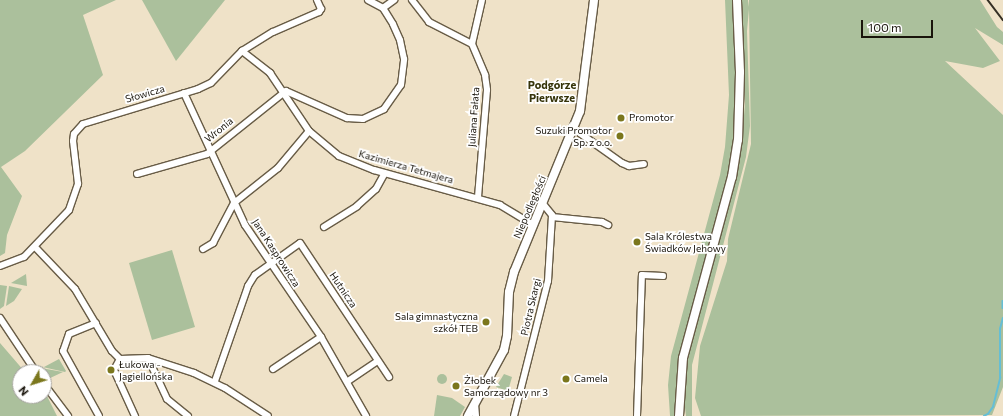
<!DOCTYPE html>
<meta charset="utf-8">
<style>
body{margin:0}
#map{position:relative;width:1003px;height:416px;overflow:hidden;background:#efe2c8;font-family:Commissioner,sans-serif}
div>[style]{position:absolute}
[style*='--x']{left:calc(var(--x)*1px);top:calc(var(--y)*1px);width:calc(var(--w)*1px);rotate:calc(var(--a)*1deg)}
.green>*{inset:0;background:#abc09c}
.round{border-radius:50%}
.stream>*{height:1.5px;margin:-0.75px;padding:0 0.75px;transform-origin:0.75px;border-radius:0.75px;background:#65bed5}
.roads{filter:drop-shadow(1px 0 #685c46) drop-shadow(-1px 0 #685c46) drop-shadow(0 1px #685c46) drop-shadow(0 -1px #685c46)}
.street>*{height:6px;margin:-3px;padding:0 3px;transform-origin:3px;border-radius:3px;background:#fff}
.secondary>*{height:8px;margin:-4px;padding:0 4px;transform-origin:4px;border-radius:4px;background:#fff}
.rail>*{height:1.5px;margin:-0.75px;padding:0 0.75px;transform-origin:0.75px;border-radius:0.75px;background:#352f24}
.dots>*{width:11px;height:11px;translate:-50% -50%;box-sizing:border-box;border:2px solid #fff;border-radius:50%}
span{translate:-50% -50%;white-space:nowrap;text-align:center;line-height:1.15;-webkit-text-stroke:3.5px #fff;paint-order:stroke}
.street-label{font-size:10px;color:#19140b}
.poi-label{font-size:10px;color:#19140b}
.left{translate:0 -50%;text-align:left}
.right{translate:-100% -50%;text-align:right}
.neighbourhood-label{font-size:11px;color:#36340a;font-weight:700}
.north{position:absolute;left:12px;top:364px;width:40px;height:40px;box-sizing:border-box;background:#fff;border:1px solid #a3a19d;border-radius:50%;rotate:231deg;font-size:11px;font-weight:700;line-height:16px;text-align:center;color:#19140b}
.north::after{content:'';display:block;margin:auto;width:14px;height:18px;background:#7b771d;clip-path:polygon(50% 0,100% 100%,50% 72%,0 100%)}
.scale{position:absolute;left:861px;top:20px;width:72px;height:18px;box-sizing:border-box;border:2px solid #19140b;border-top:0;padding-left:5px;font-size:12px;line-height:14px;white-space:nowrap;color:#19140b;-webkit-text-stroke:3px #fff;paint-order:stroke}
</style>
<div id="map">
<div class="green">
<div style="clip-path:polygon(0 0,116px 0,83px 15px,103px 75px,25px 151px,1px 167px,22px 196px,7px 235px,5px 253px,0 256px)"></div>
<div style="clip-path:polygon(142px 0,225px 0,176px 61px)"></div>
<div style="clip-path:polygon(725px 0,734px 0,738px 113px,731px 168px,680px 357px,678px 416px,670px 416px,668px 385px,671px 356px,720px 175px,725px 147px,729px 95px)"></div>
<div style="clip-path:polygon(741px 0,748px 0,749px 7px,749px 0,980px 0,997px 27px,1003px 32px,1003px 45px,975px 28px,1000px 61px,983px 68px,945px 61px,1003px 115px,1003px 387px,992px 415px,701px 416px,695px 398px,700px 346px,727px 261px,728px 239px,751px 144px,749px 9px,747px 31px,750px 126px,746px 157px,692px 365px,692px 416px,686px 416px,684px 399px,689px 349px,741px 152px,745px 103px)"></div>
<div style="clip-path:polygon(172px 250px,195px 327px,152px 340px,129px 263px)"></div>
<div style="clip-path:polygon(26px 274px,27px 286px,11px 283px)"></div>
<div style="clip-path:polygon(0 285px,7px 286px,4px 306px,0 309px)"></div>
<div style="clip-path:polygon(9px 286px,22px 289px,14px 301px,6px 306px)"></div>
<div style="clip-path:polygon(0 343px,25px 372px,20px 372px,20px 396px,44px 396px,44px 390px,57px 416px,0 416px)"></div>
<div style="clip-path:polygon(59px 359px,66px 371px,65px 372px,38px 366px,44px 367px)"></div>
<div style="clip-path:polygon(41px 368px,63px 372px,48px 379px)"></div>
<div class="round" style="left:437px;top:374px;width:10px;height:10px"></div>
<div style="clip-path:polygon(504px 374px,512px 377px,508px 391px,496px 387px)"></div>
<div style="clip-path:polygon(437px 395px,452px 398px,465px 407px,460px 416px,434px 416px)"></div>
</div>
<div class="stream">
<div style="--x:1003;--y:301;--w:7;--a:90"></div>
<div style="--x:984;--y:416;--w:4;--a:-27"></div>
<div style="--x:988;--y:414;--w:9;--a:-54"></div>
<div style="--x:993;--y:407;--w:30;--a:-76"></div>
<div style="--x:1000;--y:378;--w:49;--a:-90"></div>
<div style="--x:1000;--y:329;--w:11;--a:-75"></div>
</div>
<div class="roads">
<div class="street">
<div style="--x:412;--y:0;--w:28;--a:52"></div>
<div style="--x:429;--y:22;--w:48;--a:27.1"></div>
<div style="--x:472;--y:44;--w:34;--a:67"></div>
<div style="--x:485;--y:75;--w:15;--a:82"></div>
<div style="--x:487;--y:90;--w:108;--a:94.8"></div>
<div style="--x:383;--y:8;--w:14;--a:-36"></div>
<div style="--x:472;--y:44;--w:45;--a:-77.2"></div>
<div style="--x:242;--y:51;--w:36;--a:38"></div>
<div style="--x:270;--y:73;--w:70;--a:56.1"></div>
<div style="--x:309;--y:131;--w:39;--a:40"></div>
<div style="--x:339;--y:156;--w:38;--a:22"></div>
<div style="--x:374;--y:170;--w:131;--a:15.5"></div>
<div style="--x:500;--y:205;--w:39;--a:31"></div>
<div style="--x:184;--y:93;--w:145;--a:65.2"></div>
<div style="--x:245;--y:225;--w:135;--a:55.8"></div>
<div style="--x:321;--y:337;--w:91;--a:60.3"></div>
<div style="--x:574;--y:129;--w:59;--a:35.3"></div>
<div style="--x:622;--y:163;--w:8;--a:23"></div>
<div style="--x:629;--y:166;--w:15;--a:-8"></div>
<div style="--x:137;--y:174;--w:73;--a:-15.9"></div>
<div style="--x:207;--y:154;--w:101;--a:-38.6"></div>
<div style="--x:286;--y:91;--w:67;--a:23.9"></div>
<div style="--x:347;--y:118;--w:16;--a:4"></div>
<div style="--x:363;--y:119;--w:23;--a:-25"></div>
<div style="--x:384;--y:109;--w:29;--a:-55"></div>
<div style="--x:401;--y:85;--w:26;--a:-83"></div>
<div style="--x:404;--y:59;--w:19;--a:-102"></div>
<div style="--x:400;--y:40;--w:17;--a:-114"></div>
<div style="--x:393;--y:24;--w:19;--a:-122"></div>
<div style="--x:383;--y:8;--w:17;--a:-152"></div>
<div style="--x:552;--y:217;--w:50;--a:5.7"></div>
<div style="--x:602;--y:222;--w:7;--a:27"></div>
<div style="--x:324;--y:227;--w:39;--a:-32"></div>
<div style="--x:357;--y:206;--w:25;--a:-42"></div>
<div style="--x:376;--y:189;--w:18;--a:-61"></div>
<div style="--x:35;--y:247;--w:58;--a:46.4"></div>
<div style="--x:75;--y:289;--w:72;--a:59.2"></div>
<div style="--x:112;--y:351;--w:11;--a:45"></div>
<div style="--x:203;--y:249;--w:12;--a:-31"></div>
<div style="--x:213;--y:243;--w:45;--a:-62.3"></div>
<div style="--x:234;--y:203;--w:56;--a:-38.5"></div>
<div style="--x:278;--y:168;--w:48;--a:-50"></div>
<div style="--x:0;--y:266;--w:26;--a:-21"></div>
<div style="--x:24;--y:257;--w:65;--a:-46.2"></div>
<div style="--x:69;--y:210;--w:28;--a:-71"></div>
<div style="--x:78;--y:184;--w:43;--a:-96.6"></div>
<div style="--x:73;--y:141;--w:7;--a:-82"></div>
<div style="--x:74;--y:134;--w:13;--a:-48"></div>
<div style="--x:83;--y:124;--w:120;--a:-16.9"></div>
<div style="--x:198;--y:89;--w:14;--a:-25"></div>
<div style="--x:211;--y:83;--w:45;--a:-45.9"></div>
<div style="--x:242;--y:51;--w:36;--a:-32"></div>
<div style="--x:273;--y:32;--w:50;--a:-23.5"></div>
<div style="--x:319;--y:12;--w:4;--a:-56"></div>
<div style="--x:321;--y:9;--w:10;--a:-114"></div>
<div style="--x:0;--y:318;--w:65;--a:56.3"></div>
<div style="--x:96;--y:323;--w:29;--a:158"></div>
<div style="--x:69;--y:334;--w:18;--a:109"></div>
<div style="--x:63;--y:351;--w:74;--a:61"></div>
<div style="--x:148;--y:358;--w:45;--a:65.1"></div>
<div style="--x:167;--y:399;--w:27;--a:39"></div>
<div style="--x:120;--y:359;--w:28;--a:-2"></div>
<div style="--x:148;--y:358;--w:48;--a:18.1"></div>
<div style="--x:194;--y:373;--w:34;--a:26"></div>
<div style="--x:225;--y:388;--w:51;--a:33.1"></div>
<div style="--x:120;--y:359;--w:13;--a:119"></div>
<div style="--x:114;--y:370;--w:51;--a:65.5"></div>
<div style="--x:273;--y:369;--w:58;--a:-33.7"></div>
<div style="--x:215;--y:381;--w:101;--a:-70.8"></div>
<div style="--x:248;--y:286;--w:13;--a:-58"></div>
<div style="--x:255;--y:275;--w:55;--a:-35.4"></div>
<div style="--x:300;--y:243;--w:161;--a:56.4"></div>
<div style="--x:348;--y:381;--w:36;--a:-34"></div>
<div style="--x:44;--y:384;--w:40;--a:53"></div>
<div style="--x:475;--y:404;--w:12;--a:85"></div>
<div style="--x:514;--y:416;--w:139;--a:-75.9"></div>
<div style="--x:548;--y:281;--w:66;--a:-86.5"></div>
<div style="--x:552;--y:215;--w:14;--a:-129"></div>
<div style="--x:637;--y:416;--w:141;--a:-88"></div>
<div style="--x:642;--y:275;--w:21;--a:3"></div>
</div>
<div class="secondary">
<div style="--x:468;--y:416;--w:75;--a:-61.4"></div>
<div style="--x:504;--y:350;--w:14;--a:-78"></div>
<div style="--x:507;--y:336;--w:44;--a:-87.4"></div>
<div style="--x:509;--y:292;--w:21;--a:-76"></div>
<div style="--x:514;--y:272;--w:174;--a:-67.7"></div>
<div style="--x:580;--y:111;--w:112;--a:-82.8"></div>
<div style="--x:679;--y:416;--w:58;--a:-86.1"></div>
<div style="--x:683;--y:358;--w:188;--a:-74.9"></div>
<div style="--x:732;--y:177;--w:37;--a:-81"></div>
<div style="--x:738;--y:140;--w:68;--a:-88.3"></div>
<div style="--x:740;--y:72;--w:72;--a:-92.4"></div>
</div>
</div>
<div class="rail">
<div style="--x:988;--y:0;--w:25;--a:53"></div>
</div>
<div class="dots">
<div style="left:621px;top:118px;background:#7b771d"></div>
<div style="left:620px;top:136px;background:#7b771d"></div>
<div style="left:637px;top:242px;background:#7b771d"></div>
<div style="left:486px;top:322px;background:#7b771d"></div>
<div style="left:111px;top:370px;background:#7b771d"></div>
<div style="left:566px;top:379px;background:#7b771d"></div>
<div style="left:456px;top:386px;background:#7b771d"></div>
</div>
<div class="street-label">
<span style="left:145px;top:94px;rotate:-16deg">Słowicza</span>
<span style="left:474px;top:117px;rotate:-86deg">Juliana Fałata</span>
<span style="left:219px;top:130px;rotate:-39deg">Wronia</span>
<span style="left:406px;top:167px;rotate:16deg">Kazimierza Tetmajera</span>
<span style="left:530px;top:207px;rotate:-67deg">Niepodległości</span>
<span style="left:276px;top:253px;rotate:57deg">Jana Kasprowicza</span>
<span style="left:343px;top:290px;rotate:56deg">Hutnicza</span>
<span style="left:531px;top:307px;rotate:-77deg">Piotra Skargi</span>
</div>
<div class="poi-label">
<span class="left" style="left:629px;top:118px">Promotor</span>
<span class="right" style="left:612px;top:136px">Suzuki Promotor<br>Sp. z o.o.</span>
<span class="left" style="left:645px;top:242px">Sala Królestwa<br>Świadków Jehowy</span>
<span class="right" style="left:478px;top:322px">Sala gimnastyczna<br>szkół TEB</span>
<span class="left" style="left:119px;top:370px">Łukowa -<br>Jagiellońska</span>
<span class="left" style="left:574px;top:379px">Camela</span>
<span class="left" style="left:464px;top:386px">Żłobek<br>Samorządowy nr 3</span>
</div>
<div class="neighbourhood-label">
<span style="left:552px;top:92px">Podgórze<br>Pierwsze</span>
</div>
<div class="north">N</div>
<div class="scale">100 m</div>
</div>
